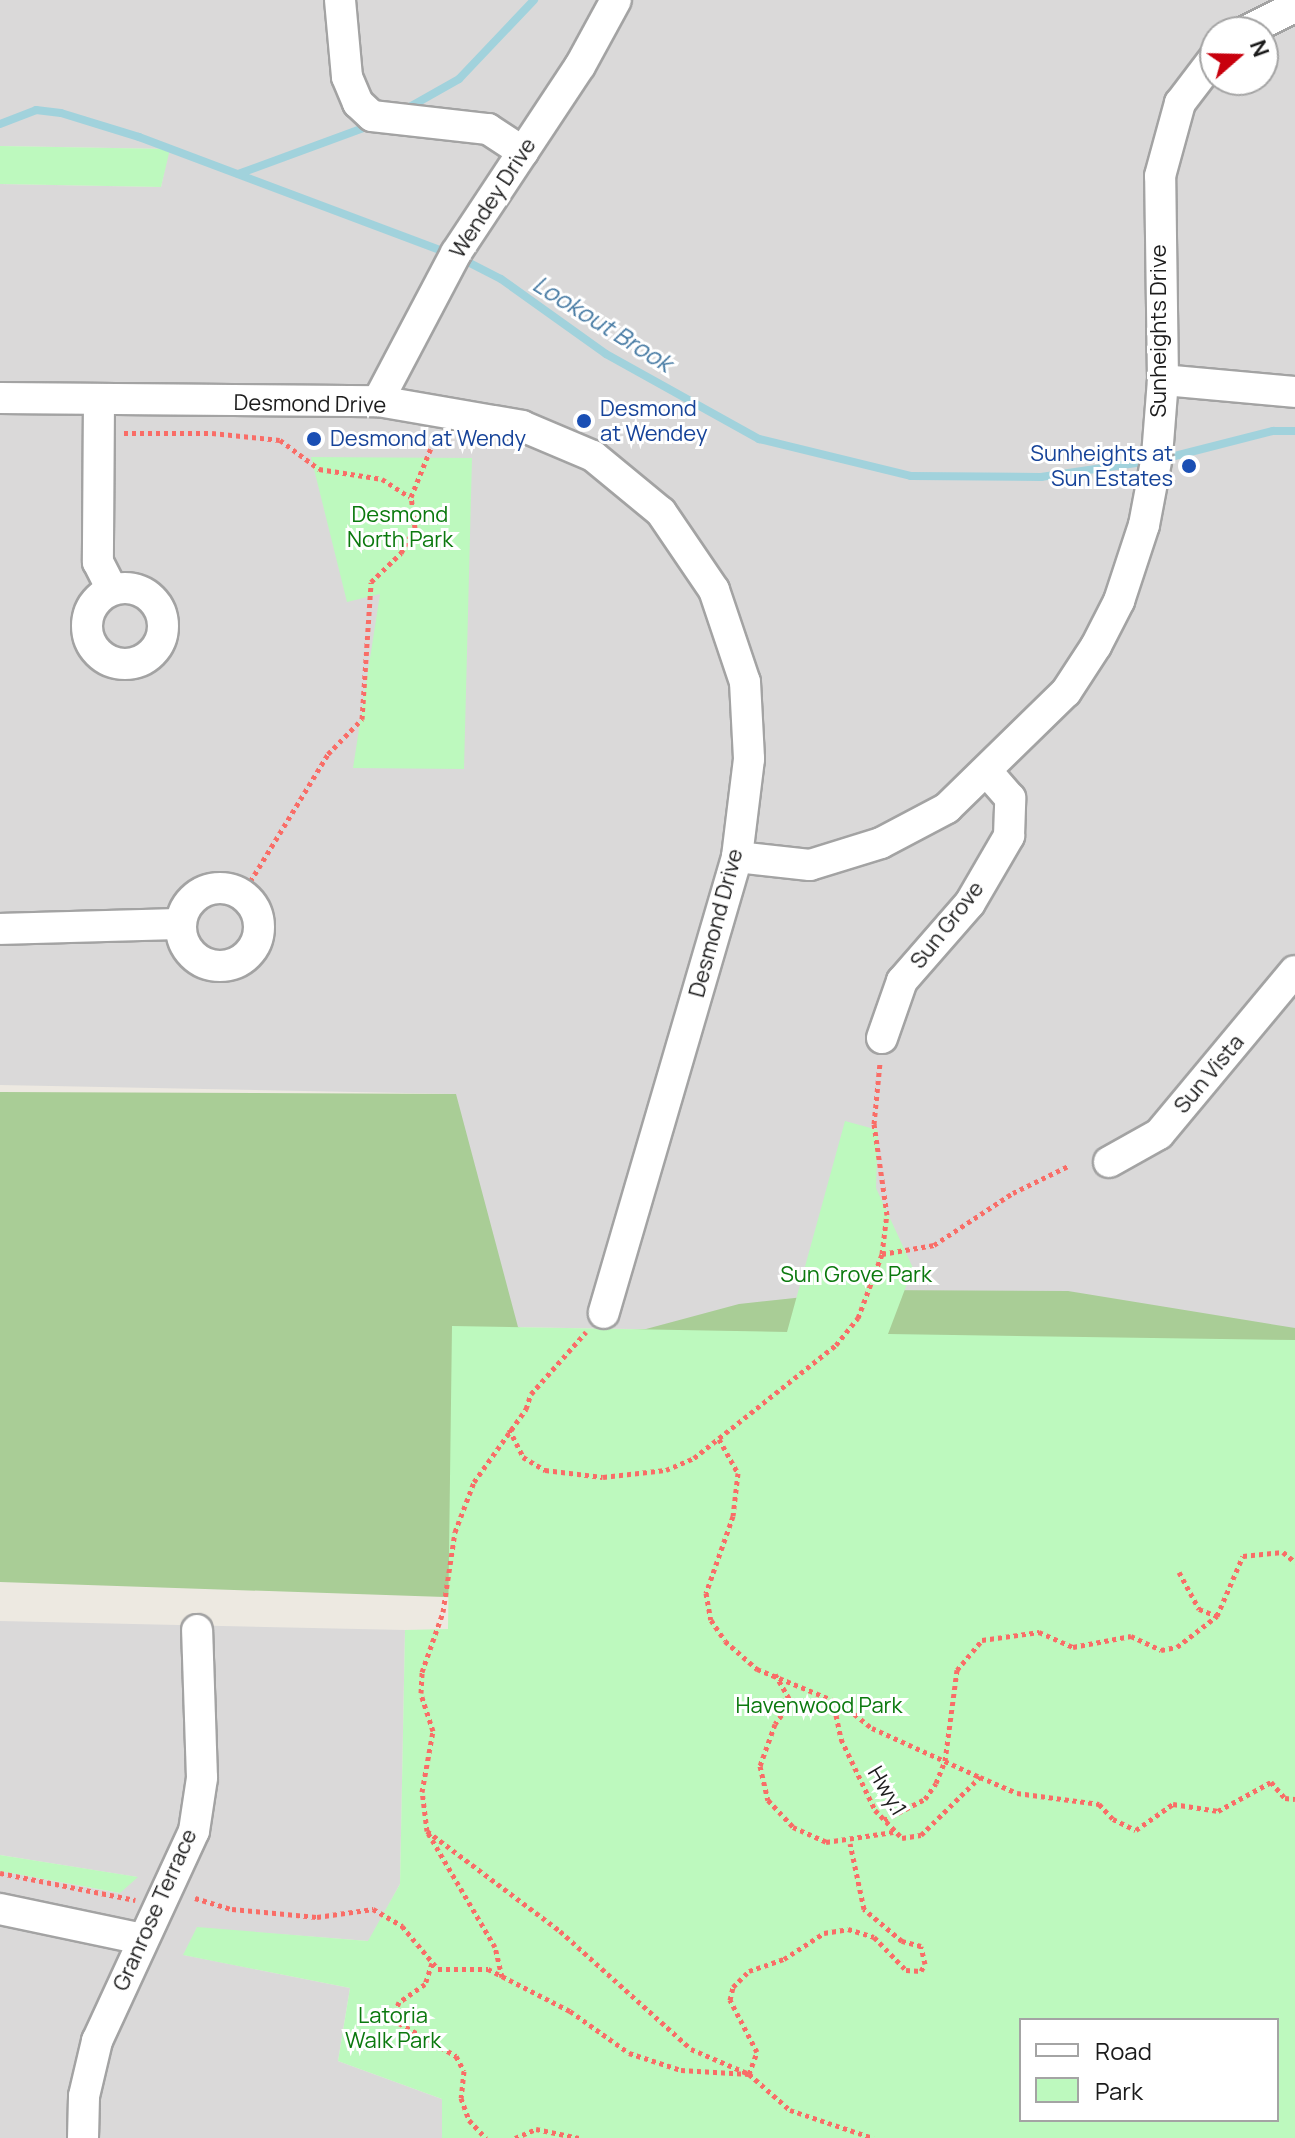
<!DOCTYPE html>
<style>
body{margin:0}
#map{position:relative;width:1295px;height:2138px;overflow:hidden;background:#ede9e1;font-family:Manrope,sans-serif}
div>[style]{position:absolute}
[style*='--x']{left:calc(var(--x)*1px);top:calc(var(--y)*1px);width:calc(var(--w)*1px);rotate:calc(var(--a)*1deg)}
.residential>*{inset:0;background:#dad9d9}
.forest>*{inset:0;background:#a9cd96}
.park>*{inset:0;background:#bdf9be}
.stream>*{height:8px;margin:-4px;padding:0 4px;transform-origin:4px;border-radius:4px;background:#a1d2dc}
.path>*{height:5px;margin-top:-2.5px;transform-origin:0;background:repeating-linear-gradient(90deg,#f96d67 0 4px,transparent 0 8px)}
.roads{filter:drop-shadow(2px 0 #a3a3a3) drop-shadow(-2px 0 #a3a3a3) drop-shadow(0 2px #a3a3a3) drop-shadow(0 -2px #a3a3a3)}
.street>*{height:30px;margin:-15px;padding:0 15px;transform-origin:15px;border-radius:15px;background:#fff}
.street>.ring{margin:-15px;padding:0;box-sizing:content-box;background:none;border:30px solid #fff;border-radius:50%}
.dots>*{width:22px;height:22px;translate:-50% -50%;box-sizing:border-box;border:4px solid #fff;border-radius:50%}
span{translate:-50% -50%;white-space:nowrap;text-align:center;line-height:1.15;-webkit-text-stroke:6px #fff;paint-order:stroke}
.street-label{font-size:22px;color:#1c1c1c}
.transit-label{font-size:22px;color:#164399}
.left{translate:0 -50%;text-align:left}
.right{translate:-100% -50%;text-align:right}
.park-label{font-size:22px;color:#0b790e}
.water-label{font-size:24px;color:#467aa3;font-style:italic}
.legend{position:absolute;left:1019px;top:2018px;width:260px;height:104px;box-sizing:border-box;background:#fff;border:2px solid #a4a4a4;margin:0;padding:10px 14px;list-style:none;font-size:24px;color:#1c1c1c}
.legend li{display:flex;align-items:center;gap:16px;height:40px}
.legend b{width:40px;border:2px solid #a4a4a4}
.north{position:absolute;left:1199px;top:16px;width:80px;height:80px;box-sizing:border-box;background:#fff;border:2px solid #a4a4a4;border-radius:50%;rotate:70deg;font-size:22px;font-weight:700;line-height:32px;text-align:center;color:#1c1c1c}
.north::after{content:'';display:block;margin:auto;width:28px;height:36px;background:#c8000d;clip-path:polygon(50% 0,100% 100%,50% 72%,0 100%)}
</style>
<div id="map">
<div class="residential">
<div style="clip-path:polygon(evenodd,0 0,1295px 0,1295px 1340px,452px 1326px,456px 1094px,0 1085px,0 184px,161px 187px,169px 149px,0 146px,0 0,1215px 32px,1263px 32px,1263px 80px,1215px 80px,1215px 32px)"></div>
<div style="clip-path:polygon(0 1621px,405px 1630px,400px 1884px,369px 1941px,197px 1928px,184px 1955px,350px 1988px,338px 2061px,442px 2099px,442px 2138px,0 2138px,0 1871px,119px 1893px,137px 1877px,0 1855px)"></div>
</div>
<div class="forest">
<div style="clip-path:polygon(evenodd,0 1092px,456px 1094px,518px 1327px,567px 1350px,580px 1333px,646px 1329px,739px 1304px,869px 1290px,1068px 1291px,1295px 1328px,1295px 2138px,476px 2138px,503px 1599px,0 1582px,0 1092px,1021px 2020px,1277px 2020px,1277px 2120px,1021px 2120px,1021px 2020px)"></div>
</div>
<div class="park">
<div style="clip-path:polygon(0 146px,170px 149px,161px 187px,0 184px)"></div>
<div style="clip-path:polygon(311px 457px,472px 458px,464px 769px,353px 768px,380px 594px,347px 602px)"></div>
<div style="clip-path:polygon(evenodd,845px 1121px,878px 1130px,876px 1188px,913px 1268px,888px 1334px,1295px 1340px,1295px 2138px,442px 2138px,442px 2099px,338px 2061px,350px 1988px,183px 1955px,197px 1927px,368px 1941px,400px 1884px,405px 1630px,448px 1629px,452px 1326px,787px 1332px,845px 1121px,1277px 2020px,1277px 2120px,1021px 2120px,1021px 2020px,1277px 2020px)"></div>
<div style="clip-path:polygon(0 1855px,138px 1877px,120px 1893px,0 1871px)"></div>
</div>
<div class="stream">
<div style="--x:406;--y:109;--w:61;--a:-29.5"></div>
<div style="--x:459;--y:79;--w:109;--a:-46.5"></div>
<div style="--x:0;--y:124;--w:39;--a:-21"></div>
<div style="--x:36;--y:110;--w:25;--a:7"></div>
<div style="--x:61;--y:113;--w:82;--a:17.1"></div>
<div style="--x:139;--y:137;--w:330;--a:20.6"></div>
<div style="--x:238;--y:174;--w:143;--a:-20.1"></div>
<div style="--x:460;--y:258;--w:46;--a:27.1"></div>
<div style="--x:501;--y:279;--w:129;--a:35.5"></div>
<div style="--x:606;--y:354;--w:175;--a:29.1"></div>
<div style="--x:759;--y:439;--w:156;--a:13.7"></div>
<div style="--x:911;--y:476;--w:130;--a:0.4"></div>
<div style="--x:1041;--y:477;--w:110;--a:-8.4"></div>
<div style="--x:1163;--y:459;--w:114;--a:-14.3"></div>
<div style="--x:1273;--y:431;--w:22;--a:0"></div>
</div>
<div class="path">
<div style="--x:124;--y:433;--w:88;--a:0"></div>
<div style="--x:212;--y:433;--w:68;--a:5.9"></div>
<div style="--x:280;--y:440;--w:49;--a:36.6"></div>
<div style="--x:319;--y:469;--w:64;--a:9"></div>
<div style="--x:382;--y:479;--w:33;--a:33"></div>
<div style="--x:242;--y:895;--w:165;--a:-58.6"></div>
<div style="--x:328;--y:754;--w:49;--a:-45.8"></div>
<div style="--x:362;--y:719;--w:137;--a:-86.2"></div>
<div style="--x:371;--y:582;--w:42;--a:-44"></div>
<div style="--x:401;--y:553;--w:29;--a:-61"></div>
<div style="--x:415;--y:528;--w:31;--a:-97"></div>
<div style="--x:411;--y:497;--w:64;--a:-67.9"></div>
<div style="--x:882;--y:1254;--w:53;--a:-9.8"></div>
<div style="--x:934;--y:1245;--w:95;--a:-33.4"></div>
<div style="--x:1013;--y:1193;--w:61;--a:-26.1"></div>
<div style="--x:509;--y:1429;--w:31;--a:63"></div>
<div style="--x:523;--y:1457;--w:26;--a:31"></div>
<div style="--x:545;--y:1470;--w:58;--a:6.9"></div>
<div style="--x:603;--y:1477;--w:63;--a:-6.3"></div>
<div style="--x:666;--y:1470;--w:30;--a:-23"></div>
<div style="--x:694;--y:1458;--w:181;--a:-38.5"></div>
<div style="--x:836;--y:1345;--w:35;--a:-51"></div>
<div style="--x:858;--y:1318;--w:68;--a:-69.4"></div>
<div style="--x:882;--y:1254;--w:39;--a:-83"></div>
<div style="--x:887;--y:1215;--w:92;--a:-98.1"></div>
<div style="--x:874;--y:1124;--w:61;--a:-84.4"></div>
<div style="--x:719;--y:1439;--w:39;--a:61"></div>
<div style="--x:738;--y:1473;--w:43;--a:96.6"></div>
<div style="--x:733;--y:1516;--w:82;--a:109.3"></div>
<div style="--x:706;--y:1593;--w:27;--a:80"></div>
<div style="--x:711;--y:1620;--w:25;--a:56"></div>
<div style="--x:725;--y:1641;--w:43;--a:41.2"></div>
<div style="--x:757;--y:1669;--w:92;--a:22.4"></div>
<div style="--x:842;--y:1704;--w:13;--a:119"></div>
<div style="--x:836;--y:1715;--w:25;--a:78"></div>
<div style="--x:841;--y:1739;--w:79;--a:64.4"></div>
<div style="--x:875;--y:1810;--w:39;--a:46"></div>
<div style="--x:902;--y:1838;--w:19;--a:-9"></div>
<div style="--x:921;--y:1835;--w:83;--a:-44.5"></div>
<div style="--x:980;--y:1777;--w:40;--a:23.4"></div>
<div style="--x:1017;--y:1793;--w:83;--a:7.6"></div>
<div style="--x:1099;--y:1804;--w:21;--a:47"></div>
<div style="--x:1113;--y:1819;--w:25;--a:26"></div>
<div style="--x:1136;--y:1830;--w:45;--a:-35.1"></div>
<div style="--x:1173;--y:1804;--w:46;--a:8.8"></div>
<div style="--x:1218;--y:1811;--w:60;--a:-28.7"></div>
<div style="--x:1271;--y:1782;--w:21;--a:49"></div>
<div style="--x:1285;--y:1798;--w:10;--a:6"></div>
<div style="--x:1179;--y:1572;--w:42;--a:61.6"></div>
<div style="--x:1199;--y:1609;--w:19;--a:21"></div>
<div style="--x:775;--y:1674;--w:32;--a:60"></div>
<div style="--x:791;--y:1702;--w:27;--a:126"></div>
<div style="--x:775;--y:1724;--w:45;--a:109.7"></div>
<div style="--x:760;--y:1766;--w:35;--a:77"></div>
<div style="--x:768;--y:1800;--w:37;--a:47"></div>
<div style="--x:793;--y:1827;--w:36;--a:24"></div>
<div style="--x:826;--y:1842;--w:68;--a:-8.5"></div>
<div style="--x:842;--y:1704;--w:38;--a:39"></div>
<div style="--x:872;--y:1728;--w:119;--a:24.4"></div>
<div style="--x:884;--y:1820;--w:46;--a:-27.1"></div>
<div style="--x:925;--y:1799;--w:19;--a:-55"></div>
<div style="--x:936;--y:1783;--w:24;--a:-68"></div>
<div style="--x:945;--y:1761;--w:92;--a:-82.5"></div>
<div style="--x:957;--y:1670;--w:39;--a:-50"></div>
<div style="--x:982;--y:1640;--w:58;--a:-8"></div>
<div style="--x:1039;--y:1632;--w:37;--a:24"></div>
<div style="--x:1073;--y:1647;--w:59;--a:-10.7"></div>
<div style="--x:1131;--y:1636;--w:33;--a:25"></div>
<div style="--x:1161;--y:1650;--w:16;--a:-11"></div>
<div style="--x:1177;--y:1647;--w:51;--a:-37.8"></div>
<div style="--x:1217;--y:1616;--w:65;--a:-66.6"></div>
<div style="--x:1243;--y:1556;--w:40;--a:-5.7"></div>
<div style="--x:1283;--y:1552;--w:16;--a:40"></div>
<div style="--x:427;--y:1831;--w:166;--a:36.9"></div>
<div style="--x:560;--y:1931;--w:176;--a:42"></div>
<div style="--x:691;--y:2049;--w:63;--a:23.3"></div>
<div style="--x:749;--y:2074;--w:23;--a:-70"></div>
<div style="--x:757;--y:2052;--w:59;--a:-117.4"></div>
<div style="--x:730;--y:2000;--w:13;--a:-77"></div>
<div style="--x:733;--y:1987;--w:23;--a:-45"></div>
<div style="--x:749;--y:1971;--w:37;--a:-19"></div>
<div style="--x:784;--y:1959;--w:48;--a:-33"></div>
<div style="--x:824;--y:1933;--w:24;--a:-9"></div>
<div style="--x:848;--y:1929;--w:27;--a:17"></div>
<div style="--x:874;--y:1937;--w:46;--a:45.9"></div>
<div style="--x:906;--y:1970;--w:15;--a:4"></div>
<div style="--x:921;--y:1971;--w:8;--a:-60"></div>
<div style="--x:925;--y:1964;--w:18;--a:-103"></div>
<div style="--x:921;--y:1946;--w:20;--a:-165"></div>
<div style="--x:902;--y:1941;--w:50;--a:-139.9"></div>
<div style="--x:864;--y:1909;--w:67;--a:-102"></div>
<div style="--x:0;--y:1873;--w:138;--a:11.3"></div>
<div style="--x:195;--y:1898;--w:39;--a:17"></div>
<div style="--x:232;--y:1909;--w:85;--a:5.4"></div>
<div style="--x:317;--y:1917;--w:57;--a:-8.1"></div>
<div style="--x:373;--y:1909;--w:34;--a:30"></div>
<div style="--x:402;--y:1926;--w:56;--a:50.1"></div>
<div style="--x:438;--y:1969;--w:50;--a:0"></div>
<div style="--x:488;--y:1969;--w:92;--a:27.1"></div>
<div style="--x:570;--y:2011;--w:72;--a:35.4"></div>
<div style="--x:629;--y:2053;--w:55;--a:18.1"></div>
<div style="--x:681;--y:2070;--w:68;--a:3.4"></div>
<div style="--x:749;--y:2074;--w:55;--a:41.3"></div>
<div style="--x:790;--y:2110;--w:88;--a:18.6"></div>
<div style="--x:432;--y:1963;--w:22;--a:108"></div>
<div style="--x:425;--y:1984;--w:32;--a:145"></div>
<div style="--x:399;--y:2002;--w:18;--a:112"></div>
<div style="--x:392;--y:2019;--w:74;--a:30"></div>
<div style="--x:456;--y:2056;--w:17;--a:62"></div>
<div style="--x:464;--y:2071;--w:27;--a:96"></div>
<div style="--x:461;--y:2098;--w:23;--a:70"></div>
<div style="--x:469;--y:2120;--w:25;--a:47"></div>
<div style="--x:502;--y:1977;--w:31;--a:-103"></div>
<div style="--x:495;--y:1947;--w:134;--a:-120.4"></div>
<div style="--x:427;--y:1831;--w:39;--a:-97"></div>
<div style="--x:422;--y:1792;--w:62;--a:-79.8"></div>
<div style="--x:433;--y:1731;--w:40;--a:-108"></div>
<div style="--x:421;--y:1693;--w:21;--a:-87"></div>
<div style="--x:422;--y:1672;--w:64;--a:-70.7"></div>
<div style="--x:443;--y:1612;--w:81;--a:-81.5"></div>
<div style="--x:455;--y:1532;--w:53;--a:-69.2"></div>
<div style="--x:474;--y:1482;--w:90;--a:-54.5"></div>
<div style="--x:526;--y:1409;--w:16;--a:-72"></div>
<div style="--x:531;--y:1394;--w:83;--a:-48.4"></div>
<div style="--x:515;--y:2138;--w:23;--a:-23"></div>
<div style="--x:536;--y:2129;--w:44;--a:11.8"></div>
</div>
<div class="roads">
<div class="street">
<div style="--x:340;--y:0;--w:77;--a:84.8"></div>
<div style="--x:347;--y:77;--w:28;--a:67"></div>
<div style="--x:358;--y:103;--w:19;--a:43"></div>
<div style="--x:372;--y:116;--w:117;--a:6.4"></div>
<div style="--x:488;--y:129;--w:42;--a:33.3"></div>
<div style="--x:1245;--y:32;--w:56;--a:-26.6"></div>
<div style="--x:1163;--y:380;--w:133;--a:5.2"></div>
<div style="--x:0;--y:398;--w:378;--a:0.5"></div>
<div style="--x:378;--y:401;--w:146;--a:9.8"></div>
<div style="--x:522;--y:426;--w:77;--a:22.9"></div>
<div style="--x:593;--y:456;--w:88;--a:39.5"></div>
<div style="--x:661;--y:512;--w:94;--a:55.8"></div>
<div style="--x:714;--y:590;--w:97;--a:71.4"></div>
<div style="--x:745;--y:682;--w:77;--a:87"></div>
<div style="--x:749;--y:759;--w:99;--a:97"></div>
<div style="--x:737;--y:857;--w:475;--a:106.3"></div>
<div style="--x:99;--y:400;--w:162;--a:90.4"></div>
<div style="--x:98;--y:562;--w:31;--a:63"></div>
<div style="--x:378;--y:401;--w:167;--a:-62.2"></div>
<div style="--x:456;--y:253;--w:224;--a:-56.5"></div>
<div style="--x:580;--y:66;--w:75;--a:-61.4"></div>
<div class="ring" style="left:87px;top:588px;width:46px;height:46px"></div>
<div style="--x:737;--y:857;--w:73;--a:6.3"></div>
<div style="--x:810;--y:865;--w:74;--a:-17.2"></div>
<div style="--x:881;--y:843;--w:75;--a:-27.9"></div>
<div style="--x:947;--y:808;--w:166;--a:-44.3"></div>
<div style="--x:1066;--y:692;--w:55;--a:-56.9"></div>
<div style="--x:1096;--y:646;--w:51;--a:-62.9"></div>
<div style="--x:1119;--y:601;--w:80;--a:-71.8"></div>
<div style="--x:1144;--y:525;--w:70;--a:-79.3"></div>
<div style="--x:1157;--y:456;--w:76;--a:-85.5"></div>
<div style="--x:1163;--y:380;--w:204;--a:-90.8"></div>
<div style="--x:1160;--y:176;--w:76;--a:-74.7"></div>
<div style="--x:1180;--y:103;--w:58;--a:-52.7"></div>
<div class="ring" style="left:181px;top:888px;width:48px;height:48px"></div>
<div style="--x:0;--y:929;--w:181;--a:-1.6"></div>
<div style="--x:882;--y:1038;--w:60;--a:-70.7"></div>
<div style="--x:902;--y:981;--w:103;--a:-48.9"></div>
<div style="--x:970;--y:903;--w:78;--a:-59.8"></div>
<div style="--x:1009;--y:836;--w:38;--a:-88"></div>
<div style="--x:1010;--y:798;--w:35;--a:-131"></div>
<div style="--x:1109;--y:1162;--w:57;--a:-29.2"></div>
<div style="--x:1159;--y:1134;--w:212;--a:-50.2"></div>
<div style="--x:0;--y:1909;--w:145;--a:11.9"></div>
<div style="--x:83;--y:2138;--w:42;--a:-88.6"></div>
<div style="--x:84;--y:2096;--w:57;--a:-76.7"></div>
<div style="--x:97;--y:2041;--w:231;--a:-65.2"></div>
<div style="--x:194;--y:1831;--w:54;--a:-81.4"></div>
<div style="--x:202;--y:1778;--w:148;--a:-91.9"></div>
</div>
</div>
<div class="dots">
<div style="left:584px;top:421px;background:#1a4fb4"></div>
<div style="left:314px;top:439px;background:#1a4fb4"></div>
<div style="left:1189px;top:466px;background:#1a4fb4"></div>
</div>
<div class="street-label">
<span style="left:493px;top:198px;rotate:-57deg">Wendey Drive</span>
<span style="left:1159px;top:331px;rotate:-90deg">Sunheights Drive</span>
<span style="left:310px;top:404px;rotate:1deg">Desmond Drive</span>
<span style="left:716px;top:923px;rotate:-75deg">Desmond Drive</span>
<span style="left:947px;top:925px;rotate:-52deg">Sun Grove</span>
<span style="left:1209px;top:1074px;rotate:-50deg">Sun Vista</span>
<span style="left:887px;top:1791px;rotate:59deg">Hwy.1</span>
<span style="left:155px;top:1910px;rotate:-66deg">Granrose Terrace</span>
</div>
<div class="transit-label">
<span class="left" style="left:600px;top:421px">Desmond<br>at Wendey</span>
<span class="left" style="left:330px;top:439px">Desmond at Wendy</span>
<span class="right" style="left:1173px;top:466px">Sunheights at<br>Sun Estates</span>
</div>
<div class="park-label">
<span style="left:400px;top:527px">Desmond<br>North Park</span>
<span style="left:856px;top:1275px">Sun Grove Park</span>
<span style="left:819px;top:1706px">Havenwood Park</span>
<span style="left:393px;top:2028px">Latoria<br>Walk Park</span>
</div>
<div class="water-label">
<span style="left:603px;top:323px;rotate:32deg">Lookout Brook</span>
</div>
<ul class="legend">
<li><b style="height:10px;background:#fff"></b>Road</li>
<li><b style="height:22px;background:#bdf9be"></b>Park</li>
</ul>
<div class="north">N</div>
</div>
